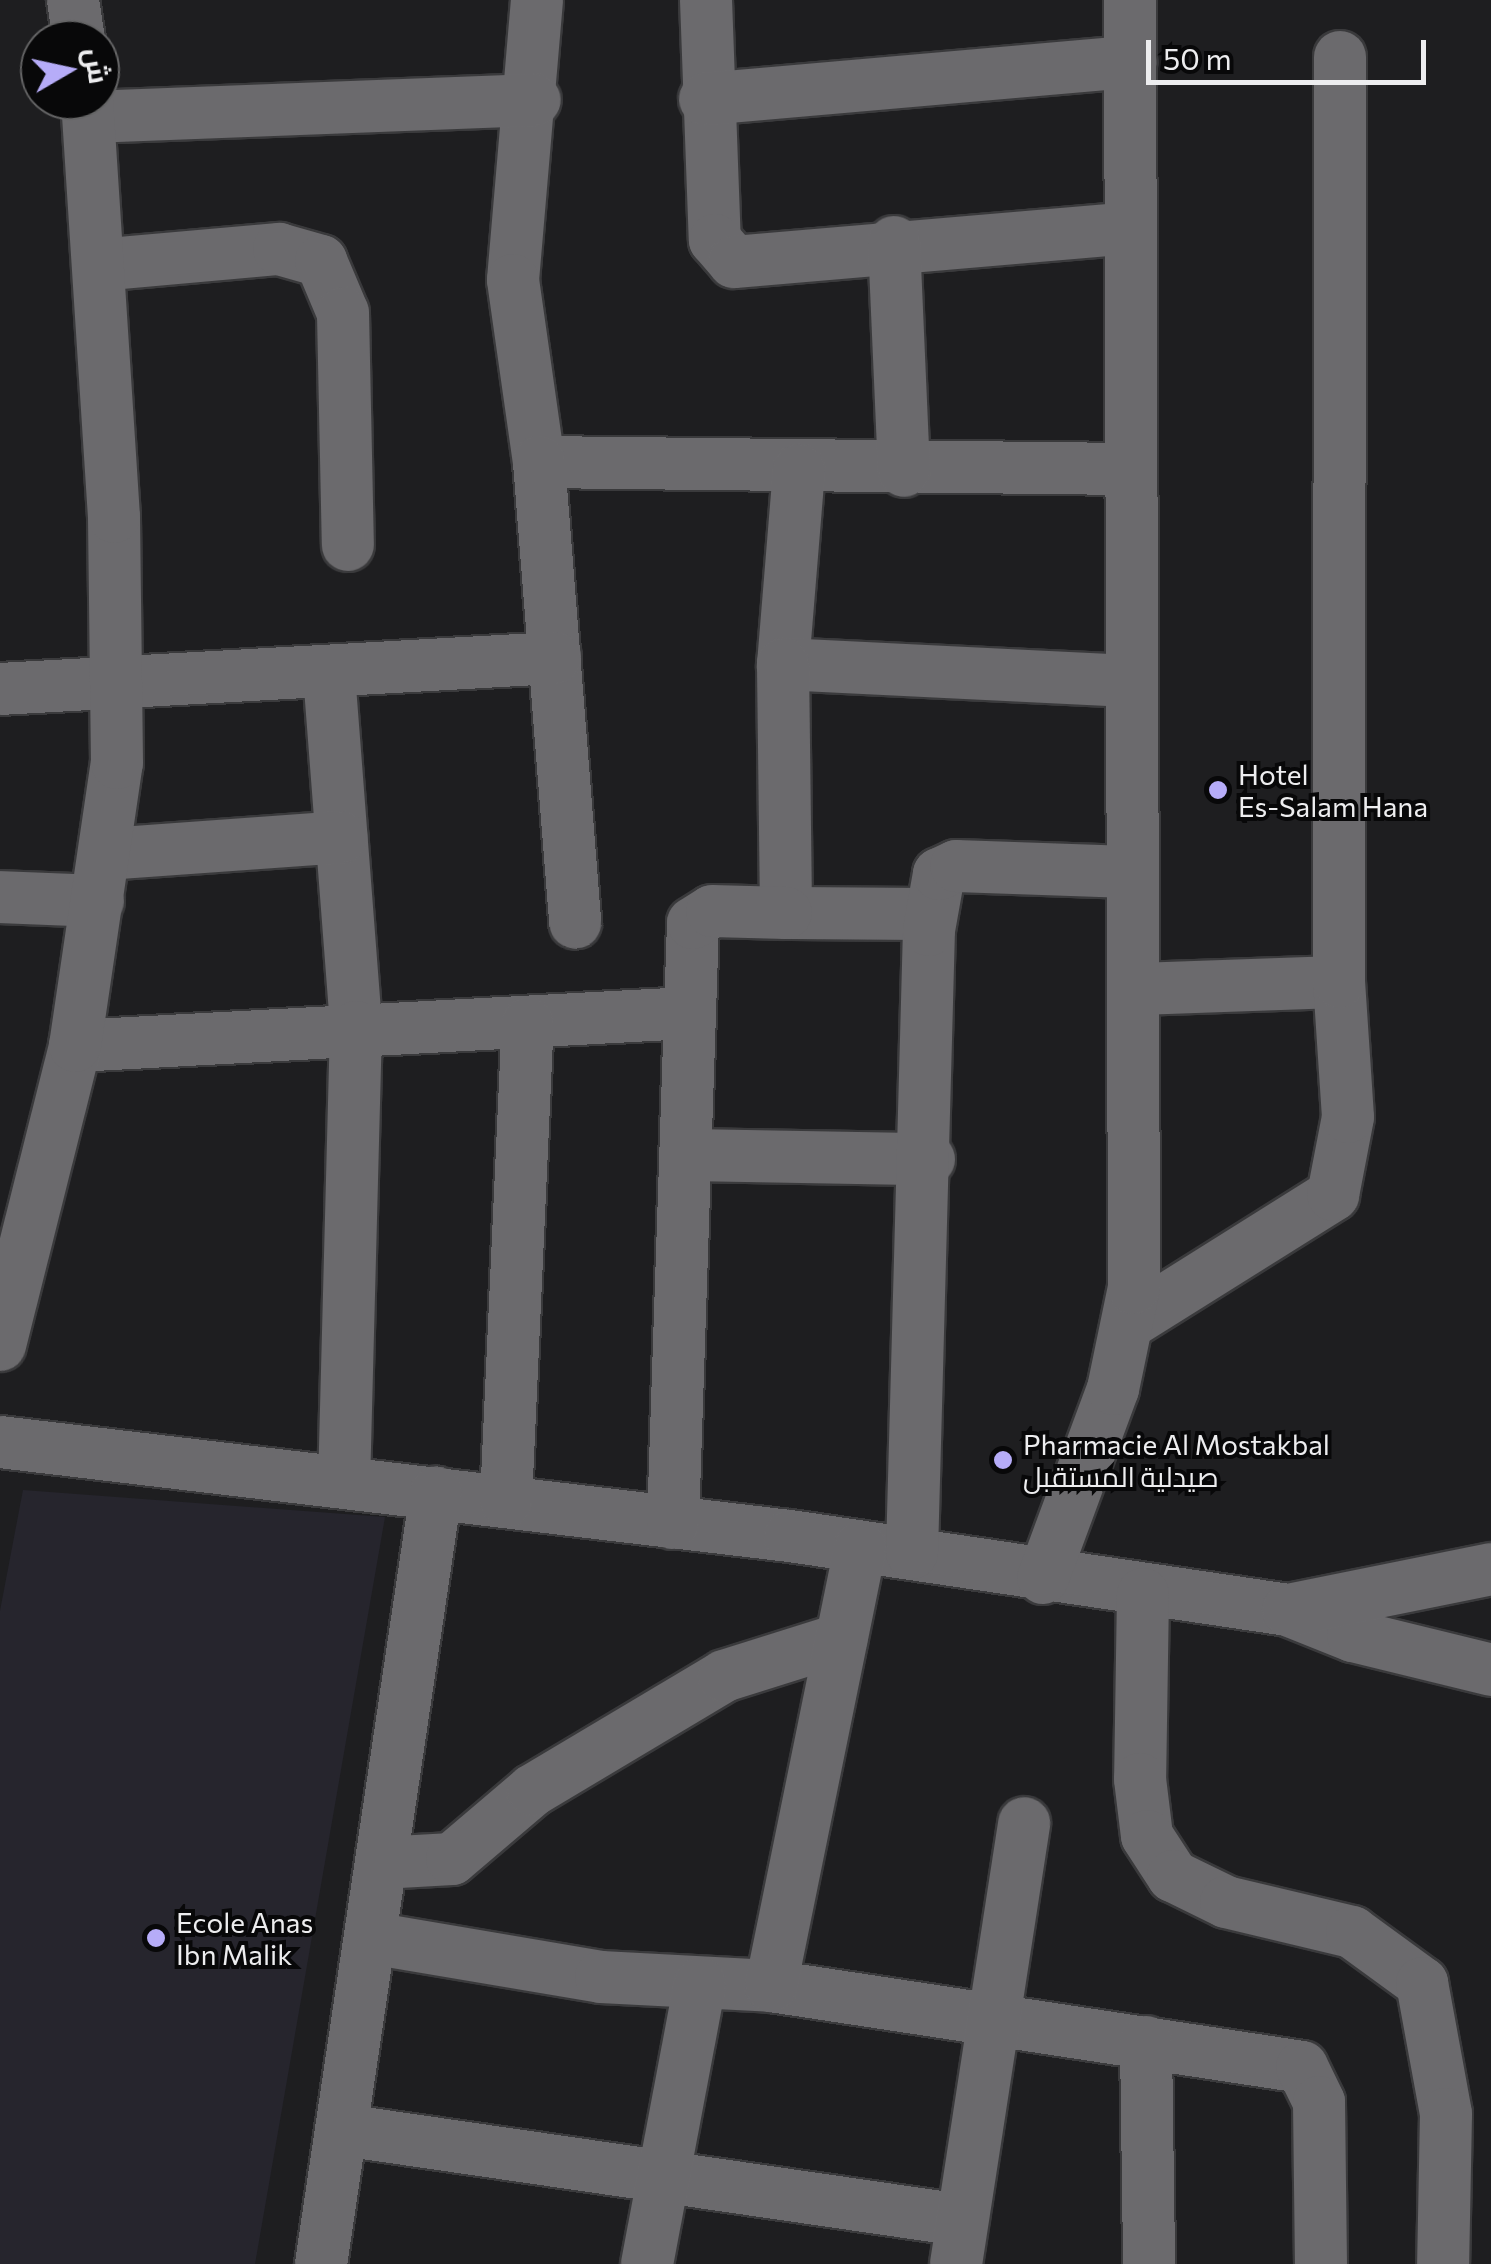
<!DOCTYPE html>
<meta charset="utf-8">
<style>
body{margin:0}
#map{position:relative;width:1491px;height:2264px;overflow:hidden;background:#1e1e20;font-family:Commissioner,Cairo,sans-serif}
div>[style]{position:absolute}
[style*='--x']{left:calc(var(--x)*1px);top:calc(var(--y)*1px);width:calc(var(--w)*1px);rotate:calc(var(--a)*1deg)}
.built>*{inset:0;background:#26252d}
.roads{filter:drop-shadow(2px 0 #3a3a3c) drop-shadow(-2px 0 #3a3a3c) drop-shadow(0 2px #3a3a3c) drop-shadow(0 -2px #3a3a3c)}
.minor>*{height:52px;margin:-26px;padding:0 26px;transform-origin:26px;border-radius:26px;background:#6b6a6d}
.dots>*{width:28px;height:28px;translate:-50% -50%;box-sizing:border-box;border:5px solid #080809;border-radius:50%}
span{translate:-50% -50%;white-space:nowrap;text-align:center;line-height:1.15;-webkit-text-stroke:8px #080809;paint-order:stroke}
.poi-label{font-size:28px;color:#ededef}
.left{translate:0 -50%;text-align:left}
.north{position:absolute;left:20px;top:20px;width:100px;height:100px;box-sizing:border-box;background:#080809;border:2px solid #646465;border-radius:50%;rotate:81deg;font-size:28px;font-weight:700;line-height:40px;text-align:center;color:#ededef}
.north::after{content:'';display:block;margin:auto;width:35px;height:45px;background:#b6acf8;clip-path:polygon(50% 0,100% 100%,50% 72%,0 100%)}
.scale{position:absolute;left:1146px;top:40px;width:280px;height:45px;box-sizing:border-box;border:5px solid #ededef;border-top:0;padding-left:12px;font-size:30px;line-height:35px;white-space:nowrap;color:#ededef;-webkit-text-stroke:8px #080809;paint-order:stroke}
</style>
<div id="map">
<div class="built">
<div style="clip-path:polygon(23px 1490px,385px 1517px,255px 2264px,0 2264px,0 1611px)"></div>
</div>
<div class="roads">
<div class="minor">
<div style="--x:73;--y:0;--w:40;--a:81.5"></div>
<div style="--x:537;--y:0;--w:281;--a:94.9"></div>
<div style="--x:513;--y:280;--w:184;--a:81.9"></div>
<div style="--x:539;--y:462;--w:592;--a:0.68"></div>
<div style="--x:706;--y:0;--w:240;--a:87.9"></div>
<div style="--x:715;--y:240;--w:29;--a:49"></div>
<div style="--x:734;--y:262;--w:398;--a:-4.9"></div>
<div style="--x:705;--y:99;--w:427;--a:-5"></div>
<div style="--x:90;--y:117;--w:445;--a:-2.2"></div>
<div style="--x:894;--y:242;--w:229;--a:87.5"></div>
<div style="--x:98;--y:265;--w:182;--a:-5.1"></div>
<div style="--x:279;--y:249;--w:44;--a:15.9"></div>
<div style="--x:321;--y:261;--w:56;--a:67.1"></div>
<div style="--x:343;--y:313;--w:232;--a:88.8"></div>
<div style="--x:539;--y:462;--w:462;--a:85.5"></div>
<div style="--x:799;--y:470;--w:195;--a:94.7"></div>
<div style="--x:783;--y:664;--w:346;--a:2.8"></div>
<div style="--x:783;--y:664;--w:249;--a:89.3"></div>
<div style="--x:786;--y:913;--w:144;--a:0.4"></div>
<div style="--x:329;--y:674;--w:354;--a:85.6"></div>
<div style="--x:356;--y:1027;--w:455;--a:91.5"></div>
<div style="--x:0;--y:689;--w:556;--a:-3.2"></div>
<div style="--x:106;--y:854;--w:236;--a:-4.1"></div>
<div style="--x:0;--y:897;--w:98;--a:2.3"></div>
<div style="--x:1136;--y:989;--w:203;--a:-2"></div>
<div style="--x:75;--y:1046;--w:614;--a:-3.08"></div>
<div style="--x:688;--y:1155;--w:241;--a:1"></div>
<div style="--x:1129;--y:1323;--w:241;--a:-32.1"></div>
<div style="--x:1333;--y:1195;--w:79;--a:-79.1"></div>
<div style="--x:1348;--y:1117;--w:135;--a:-93.8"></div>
<div style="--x:1339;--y:982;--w:925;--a:-89.94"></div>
<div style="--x:0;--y:1345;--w:308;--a:-75.9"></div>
<div style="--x:75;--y:1046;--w:286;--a:-81.6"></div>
<div style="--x:117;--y:763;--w:246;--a:-90.7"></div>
<div style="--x:114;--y:517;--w:418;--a:-93.7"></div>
<div style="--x:0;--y:1442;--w:796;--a:6.79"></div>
<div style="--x:790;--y:1536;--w:503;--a:8.45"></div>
<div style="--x:1288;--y:1610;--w:70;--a:21.8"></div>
<div style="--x:1353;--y:1636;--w:142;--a:13.8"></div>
<div style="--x:506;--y:1501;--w:478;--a:-87.4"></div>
<div style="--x:673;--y:1523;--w:600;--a:-88.09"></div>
<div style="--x:693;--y:923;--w:22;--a:-32"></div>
<div style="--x:712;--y:911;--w:74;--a:1.5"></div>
<div style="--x:912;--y:1553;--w:623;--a:-88.44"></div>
<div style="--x:929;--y:930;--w:57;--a:-79.9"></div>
<div style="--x:939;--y:874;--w:19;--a:-25"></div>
<div style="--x:956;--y:866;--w:173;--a:2"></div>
<div style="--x:1043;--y:1578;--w:202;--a:-69.7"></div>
<div style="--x:1113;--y:1389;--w:103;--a:-78.3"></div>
<div style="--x:1134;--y:1288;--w:1288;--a:-90.18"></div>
<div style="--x:1143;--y:1594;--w:185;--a:90.9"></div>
<div style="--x:1140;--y:1779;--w:57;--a:83"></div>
<div style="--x:1147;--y:1836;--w:48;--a:57"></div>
<div style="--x:1173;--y:1876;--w:59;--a:26.1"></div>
<div style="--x:1226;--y:1902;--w:130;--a:13.4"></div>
<div style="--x:1352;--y:1932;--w:87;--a:36.1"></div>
<div style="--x:1422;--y:1983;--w:133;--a:79.6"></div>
<div style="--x:1446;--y:2114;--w:150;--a:91.1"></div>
<div style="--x:1288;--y:1610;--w:207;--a:-11.4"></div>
<div style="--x:381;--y:1863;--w:71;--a:-3.2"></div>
<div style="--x:452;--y:1859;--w:106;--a:-40.4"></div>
<div style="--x:533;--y:1790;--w:222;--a:-30.8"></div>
<div style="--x:724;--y:1676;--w:123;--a:-17.5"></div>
<div style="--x:371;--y:1938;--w:233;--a:9.6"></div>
<div style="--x:601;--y:1977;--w:170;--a:3"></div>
<div style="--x:771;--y:1986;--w:537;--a:8.67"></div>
<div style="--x:1302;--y:2067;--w:39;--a:64"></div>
<div style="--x:1319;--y:2102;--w:162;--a:89.3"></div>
<div style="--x:771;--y:1986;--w:448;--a:-78.5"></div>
<div style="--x:1146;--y:2042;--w:222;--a:89.2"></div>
<div style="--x:343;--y:2130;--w:625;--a:8.29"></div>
<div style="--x:321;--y:2264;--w:780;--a:-81.52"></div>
<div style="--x:647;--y:2264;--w:285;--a:-79.3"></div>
<div style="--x:956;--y:2264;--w:446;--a:-81.2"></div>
</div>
</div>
<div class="dots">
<div style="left:1218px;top:790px;background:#b6acf8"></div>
<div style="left:1003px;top:1460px;background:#b6acf8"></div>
<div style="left:156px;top:1938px;background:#b6acf8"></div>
</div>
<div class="poi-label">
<span class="left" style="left:1238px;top:790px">Hotel<br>Es-Salam Hana</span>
<span class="left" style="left:1023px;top:1460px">Pharmacie Al Mostakbal<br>صيدلية المستقبل</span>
<span class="left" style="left:176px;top:1938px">Ecole Anas<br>Ibn Malik</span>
</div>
<div class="north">ش</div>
<div class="scale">50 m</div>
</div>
